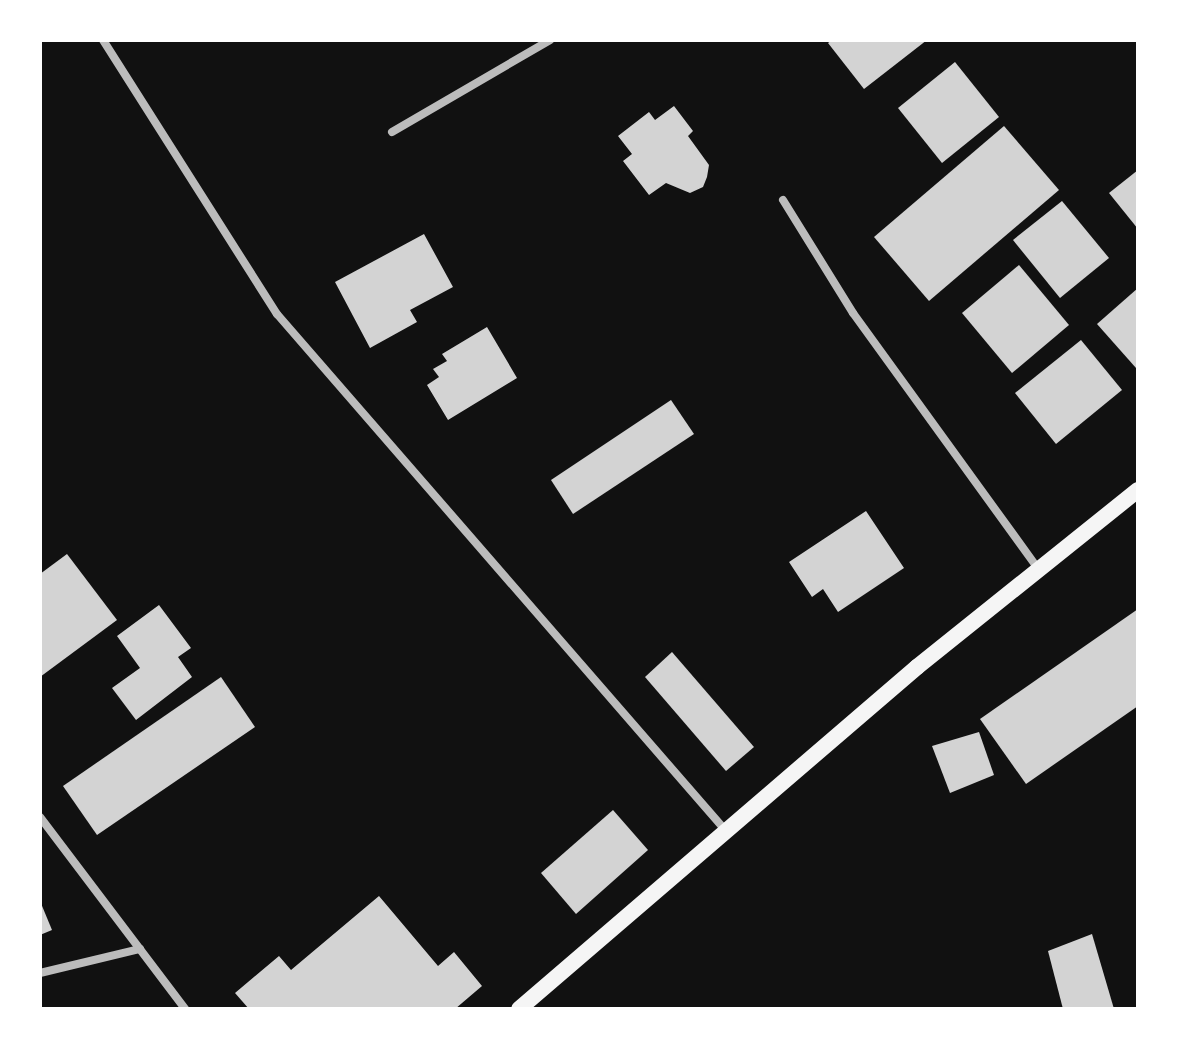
<!DOCTYPE html>
<style>
body{margin:0}
#map{position:relative;width:1178px;height:1049px;overflow:hidden;background:#111;font-family:"Exo 2",sans-serif}
div>[style]{position:absolute}
[style*='--x']{left:calc(var(--x)*1px);top:calc(var(--y)*1px);width:calc(var(--w)*1px);rotate:calc(var(--a)*1deg)}
.building>*{inset:0;background:#d3d3d3}
.minor>*{height:8px;margin:-4px;padding:0 4px;transform-origin:4px;border-radius:4px;background:#bcbcbc}
.secondary>*{height:16px;margin:-8px;padding:0 8px;transform-origin:8px;border-radius:8px;background:#f5f5f5}
span{translate:-50% -50%;white-space:nowrap;text-align:center;line-height:1.15;-webkit-text-stroke:7px #fff;paint-order:stroke}
.frame{position:absolute;inset:0;border:42px solid #fff;pointer-events:none}
</style>
<div id="map">
<div class="building">
<div style="clip-path:polygon(832px 40px,927px 40px,864px 89px,828px 43px)"></div>
<div style="clip-path:polygon(955px 62px,999px 117px,942px 163px,898px 108px)"></div>
<div style="clip-path:polygon(674px 106px,693px 131px,688px 136px,709px 165px,707px 177px,703px 187px,690px 193px,666px 183px,649px 195px,623px 161px,632px 154px,618px 136px,649px 112px,655px 120px)"></div>
<div style="clip-path:polygon(1004px 126px,1059px 190px,929px 301px,874px 237px)"></div>
<div style="clip-path:polygon(1138px 170px,1138px 229px,1109px 193px)"></div>
<div style="clip-path:polygon(1062px 201px,1109px 258px,1060px 298px,1013px 240px)"></div>
<div style="clip-path:polygon(424px 234px,453px 287px,410px 310px,417px 322px,370px 348px,335px 282px)"></div>
<div style="clip-path:polygon(1019px 265px,1069px 325px,1012px 373px,962px 313px)"></div>
<div style="clip-path:polygon(1138px 288px,1138px 366px,1136px 368px,1097px 324px)"></div>
<div style="clip-path:polygon(487px 327px,517px 378px,448px 420px,427px 385px,439px 377px,433px 369px,447px 361px,442px 354px)"></div>
<div style="clip-path:polygon(1081px 340px,1122px 390px,1056px 444px,1015px 393px)"></div>
<div style="clip-path:polygon(671px 400px,694px 434px,573px 514px,551px 480px)"></div>
<div style="clip-path:polygon(866px 511px,904px 568px,838px 612px,823px 589px,812px 597px,789px 562px)"></div>
<div style="clip-path:polygon(67px 554px,117px 620px,40px 677px,40px 574px)"></div>
<div style="clip-path:polygon(159px 605px,191px 648px,178px 657px,192px 677px,136px 720px,112px 688px,140px 668px,117px 636px)"></div>
<div style="clip-path:polygon(1138px 609px,1138px 706px,1026px 784px,980px 719px)"></div>
<div style="clip-path:polygon(672px 652px,754px 747px,726px 771px,645px 677px)"></div>
<div style="clip-path:polygon(221px 677px,255px 727px,97px 835px,63px 786px)"></div>
<div style="clip-path:polygon(979px 732px,994px 775px,950px 793px,932px 746px)"></div>
<div style="clip-path:polygon(613px 810px,648px 850px,576px 914px,541px 873px)"></div>
<div style="clip-path:polygon(379px 896px,438px 966px,454px 952px,482px 986px,455px 1009px,249px 1009px,235px 993px,279px 956px,291px 970px)"></div>
<div style="clip-path:polygon(40px 901px,52px 930px,40px 935px)"></div>
<div style="clip-path:polygon(1092px 934px,1114px 1009px,1063px 1009px,1048px 951px)"></div>
</div>
<div class="minor">
<div style="--x:103;--y:40;--w:325;--a:57.6"></div>
<div style="--x:277;--y:314;--w:685;--a:49.03"></div>
<div style="--x:392;--y:132;--w:183;--a:-30.2"></div>
<div style="--x:783;--y:200;--w:133;--a:58.2"></div>
<div style="--x:853;--y:313;--w:316;--a:54.1"></div>
<div style="--x:40;--y:817;--w:241;--a:52.9"></div>
<div style="--x:40;--y:973;--w:103;--a:-13.5"></div>
</div>
<div class="secondary">
<div style="--x:519;--y:1009;--w:525;--a:-40.67"></div>
<div style="--x:917;--y:667;--w:283;--a:-38.7"></div>
</div>
<div class="frame"></div>
</div>
